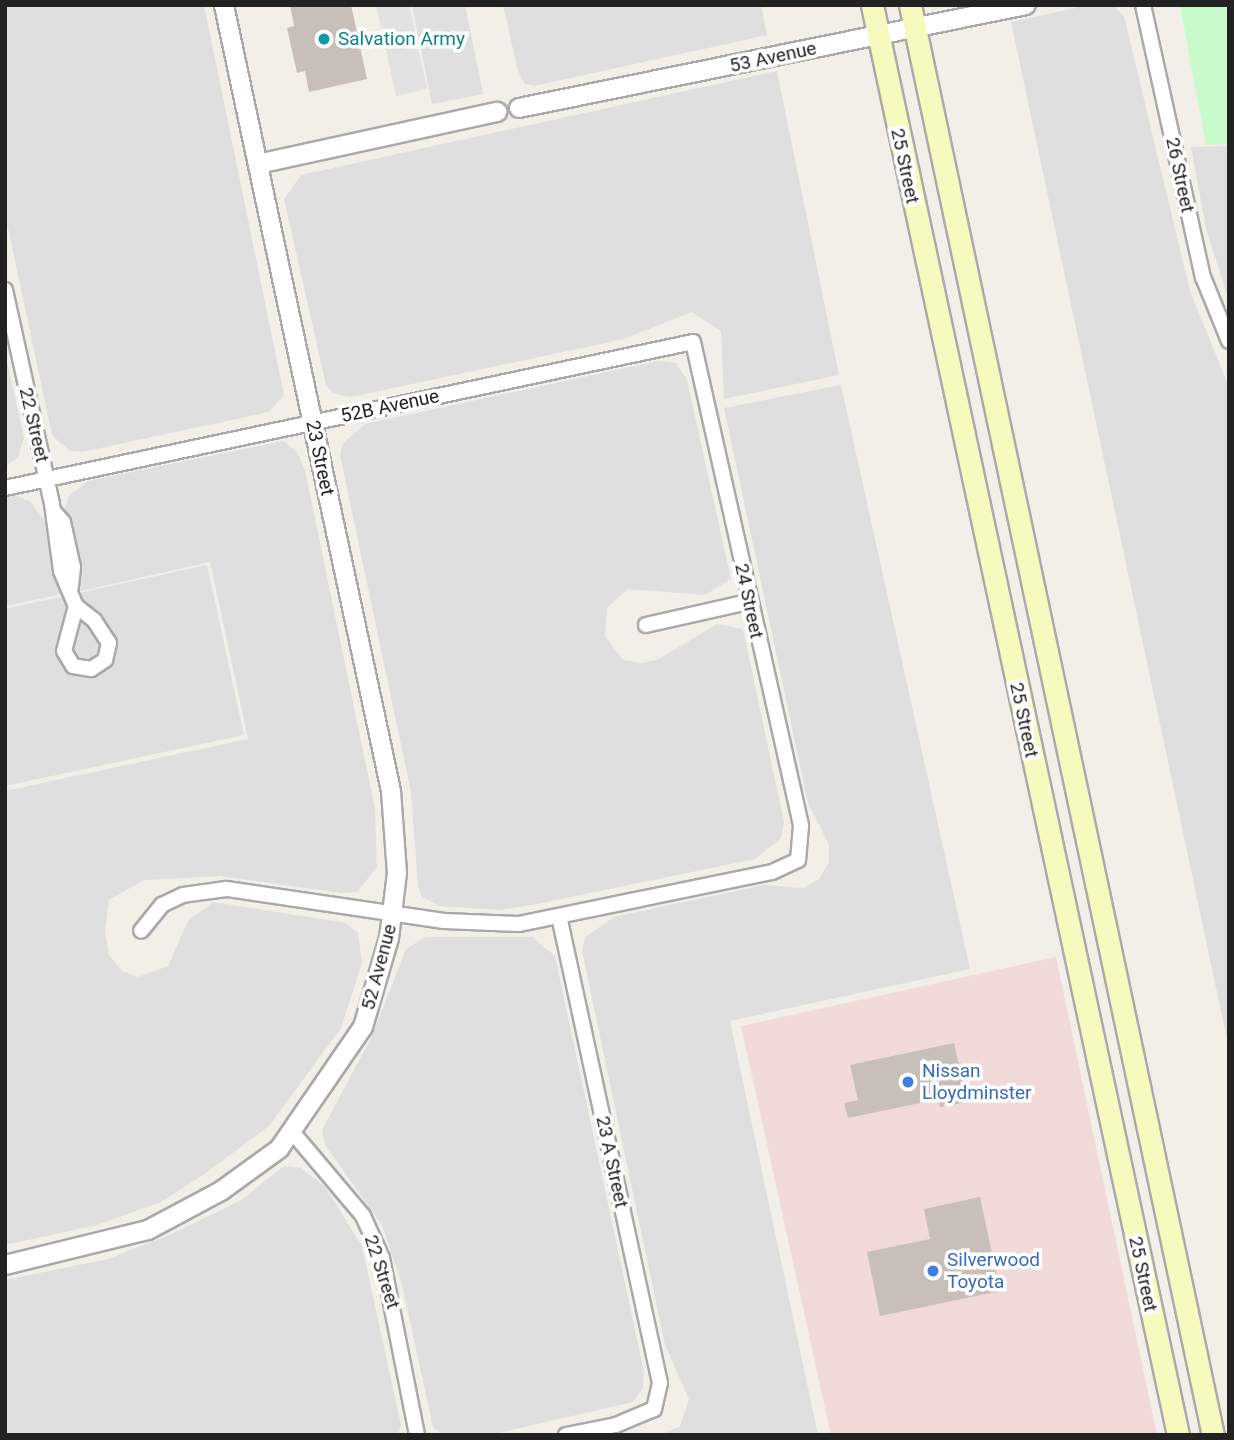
<!DOCTYPE html>
<style>
body{margin:0}
#map{position:relative;width:1234px;height:1440px;overflow:hidden;background:#f2efe9;font-family:Roboto,sans-serif}
div>[style]{position:absolute}
[style*='--x']{left:calc(var(--x)*1px);top:calc(var(--y)*1px);width:calc(var(--w)*1px);rotate:calc(var(--a)*1deg)}
.residential>*{inset:0;background:#e0dfdf}
.commercial>*{inset:0;background:#f2dad9}
.park>*{inset:0;background:#c8facc}
.parking>*{inset:0;background:#e2e2e2}
.building>*{inset:0;background:#c7bfb8}
.roads{filter:drop-shadow(2px 0 #a9a9a9) drop-shadow(-2px 0 #a9a9a9) drop-shadow(0 2px #a9a9a9) drop-shadow(0 -2px #a9a9a9)}
.minor>*{height:14px;margin:-7px;padding:0 7px;transform-origin:7px;border-radius:7px;background:#fff}
.tertiary>*{height:18px;margin:-9px;padding:0 9px;transform-origin:9px;border-radius:9px;background:#fff}
.secondary>*{height:21px;margin:-10.5px;padding:0 10.5px;transform-origin:10.5px;border-radius:10.5px;background:#f7fabf}
.dots>*{width:19px;height:19px;translate:-50% -50%;box-sizing:border-box;border:4px solid #fff;border-radius:50%}
span{translate:-50% -50%;white-space:nowrap;text-align:center;line-height:1.15;-webkit-text-stroke:7px #fff;paint-order:stroke}
.culture-label{font-size:19px;color:#0d838f}
.left{translate:0 -50%;text-align:left}
.street-label{font-size:19px;color:#222}
.shop-label{font-size:19px;color:#366cbe}
.frame{position:absolute;inset:0;border:7px solid #222;pointer-events:none}
</style>
<div id="map">
<div class="residential">
<div style="clip-path:polygon(5px 5px,204px 5px,284px 395px,269px 412px,82px 452px,70px 451px,52px 435px,5px 214px)"></div>
<div style="clip-path:polygon(412px 5px,465px 5px,483px 94px,432px 104px)"></div>
<div style="clip-path:polygon(503px 5px,761px 5px,767px 35px,534px 86px,525px 84px,518px 71px)"></div>
<div style="clip-path:polygon(1089px 5px,1112px 5px,1124px 16px,1190px 291px,1229px 387px,1229px 1049px,1011px 22px)"></div>
<div style="clip-path:polygon(777px 71px,839px 375px,724px 399px,721px 331px,692px 312px,624px 339px,351px 397px,333px 393px,326px 385px,284px 199px,301px 175px)"></div>
<div style="clip-path:polygon(1229px 146px,1229px 301px,1206px 229px,1191px 147px)"></div>
<div style="clip-path:polygon(5px 352px,24px 438px,18px 457px,5px 467px)"></div>
<div style="clip-path:polygon(658px 361px,676px 363px,687px 380px,731px 579px,705px 595px,628px 589px,607px 608px,605px 636px,623px 660px,643px 663px,659px 659px,717px 624px,743px 629px,784px 822px,781px 838px,755px 859px,532px 905px,499px 910px,439px 906px,422px 897px,418px 887px,411px 792px,340px 455px,342px 444px,365px 424px)"></div>
<div style="clip-path:polygon(841px 385px,970px 969px,730px 1021px,818px 1435px,660px 1435px,680px 1426px,689px 1399px,665px 1345px,582px 951px,585px 937px,614px 917px,764px 885px,804px 888px,819px 879px,829px 862px,829px 845px,808px 803px,724px 408px)"></div>
<div style="clip-path:polygon(283px 441px,297px 452px,305px 470px,375px 809px,377px 867px,357px 892px,342px 893px,221px 876px,144px 880px,109px 900px,105px 931px,109px 955px,122px 971px,138px 977px,168px 966px,188px 921px,213px 902px,346px 923px,358px 933px,362px 963px,341px 1028px,269px 1126px,203px 1175px,161px 1202px,97px 1225px,5px 1245px,5px 791px,248px 739px,210px 562px,81px 591px,64px 511px,69px 496px,88px 481px)"></div>
<div style="clip-path:polygon(16px 496px,30px 501px,44px 520px,62px 594px,5px 606px,5px 498px)"></div>
<div style="clip-path:polygon(207px 565px,244px 735px,5px 786px,5px 609px)"></div>
<div style="clip-path:polygon(425px 937px,532px 937px,555px 956px,644px 1372px,643px 1388px,633px 1402px,490px 1435px,442px 1435px,433px 1427px,402px 1285px,382px 1225px,325px 1145px,322px 1130px,372px 1036px,406px 949px)"></div>
<div style="clip-path:polygon(284px 1166px,301px 1168px,325px 1187px,362px 1246px,401px 1425px,398px 1435px,5px 1435px,5px 1280px,108px 1259px,169px 1235px,240px 1201px)"></div>
</div>
<div class="commercial">
<div style="clip-path:polygon(1056px 957px,1157px 1435px,831px 1435px,741px 1026px)"></div>
</div>
<div class="park">
<div style="clip-path:polygon(1180px 5px,1229px 5px,1229px 144px,1206px 145px)"></div>
</div>
<div class="parking">
<div style="clip-path:polygon(376px 5px,409px 5px,427px 89px,396px 96px)"></div>
</div>
<div class="building">
<div style="clip-path:polygon(290px 5px,351px 5px,367px 79px,309px 92px,305px 71px,297px 73px,287px 28px,294px 26px)"></div>
<div style="clip-path:polygon(954px 1043px,967px 1102px,940px 1107px,939px 1099px,848px 1118px,844px 1103px,858px 1100px,850px 1065px)"></div>
<div style="clip-path:polygon(980px 1197px,1000px 1291px,880px 1316px,867px 1252px,930px 1239px,924px 1209px)"></div>
</div>
<div class="roads">
<div class="minor">
<div style="--x:1143;--y:5;--w:279;--a:77.6"></div>
<div style="--x:1203;--y:277;--w:69;--a:67.9"></div>
<div style="--x:5;--y:290;--w:219;--a:77.6"></div>
<div style="--x:52;--y:504;--w:68;--a:82.3"></div>
<div style="--x:61;--y:571;--w:38;--a:67"></div>
<div style="--x:5;--y:488;--w:703;--a:-11.98"></div>
<div style="--x:693;--y:342;--w:496;--a:77.4"></div>
<div style="--x:801;--y:826;--w:34;--a:95"></div>
<div style="--x:798;--y:860;--w:29;--a:155"></div>
<div style="--x:772;--y:872;--w:259;--a:168.4"></div>
<div style="--x:518;--y:924;--w:74;--a:-177.7"></div>
<div style="--x:444;--y:921;--w:220;--a:-171.6"></div>
<div style="--x:226;--y:889;--w:43;--a:172.1"></div>
<div style="--x:183;--y:895;--w:23;--a:155"></div>
<div style="--x:162;--y:905;--w:33;--a:129"></div>
<div style="--x:54;--y:512;--w:13;--a:48"></div>
<div style="--x:63;--y:522;--w:46;--a:77.5"></div>
<div style="--x:73;--y:567;--w:20;--a:96"></div>
<div style="--x:76;--y:606;--w:23;--a:38"></div>
<div style="--x:94;--y:620;--w:27;--a:57"></div>
<div style="--x:109;--y:643;--w:17;--a:103"></div>
<div style="--x:105;--y:660;--w:17;--a:147"></div>
<div style="--x:91;--y:669;--w:18;--a:-171"></div>
<div style="--x:73;--y:666;--w:17;--a:-121"></div>
<div style="--x:64;--y:651;--w:47;--a:-75.1"></div>
<div style="--x:646;--y:625;--w:105;--a:-12.7"></div>
<div style="--x:559;--y:916;--w:478;--a:77.8"></div>
<div style="--x:660;--y:1383;--w:27;--a:103"></div>
<div style="--x:654;--y:1409;--w:41;--a:157.2"></div>
<div style="--x:616;--y:1425;--w:51;--a:168.7"></div>
<div style="--x:294;--y:1134;--w:107;--a:49.9"></div>
<div style="--x:363;--y:1216;--w:46;--a:65.7"></div>
<div style="--x:382;--y:1258;--w:180;--a:78.8"></div>
</div>
<div class="tertiary">
<div style="--x:519;--y:108;--w:517;--a:-11.48"></div>
<div style="--x:258;--y:164;--w:245;--a:-12.3"></div>
<div style="--x:5;--y:1265;--w:147;--a:-13.8"></div>
<div style="--x:148;--y:1230;--w:83;--a:-28.1"></div>
<div style="--x:221;--y:1191;--w:72;--a:-35.9"></div>
<div style="--x:279;--y:1149;--w:148;--a:-55.5"></div>
<div style="--x:363;--y:1027;--w:93;--a:-73.7"></div>
<div style="--x:389;--y:938;--w:65;--a:-83"></div>
<div style="--x:397;--y:873;--w:82;--a:-94.2"></div>
<div style="--x:391;--y:791;--w:804;--a:-102"></div>
</div>
<div class="secondary">
<div style="--x:872;--y:5;--w:1462;--a:77.92"></div>
<div style="--x:910;--y:5;--w:1462;--a:78.04"></div>
</div>
</div>
<div class="dots">
<div style="left:324px;top:39px;background:#0f9aa8"></div>
<div style="left:908px;top:1082px;background:#3f7fe0"></div>
<div style="left:933px;top:1271px;background:#3f7fe0"></div>
</div>
<div class="culture-label">
<span class="left" style="left:338px;top:39px">Salvation Army</span>
</div>
<div class="street-label">
<span style="left:773px;top:57px;rotate:-12deg">53 Avenue</span>
<span style="left:905px;top:166px;rotate:78deg">25 Street</span>
<span style="left:1180px;top:175px;rotate:78deg">26 Street</span>
<span style="left:390px;top:406px;rotate:-12deg">52B Avenue</span>
<span style="left:34px;top:425px;rotate:77deg">22 Street</span>
<span style="left:320px;top:458px;rotate:78deg">23 Street</span>
<span style="left:749px;top:601px;rotate:78deg">24 Street</span>
<span style="left:1024px;top:720px;rotate:78deg">25 Street</span>
<span style="left:379px;top:967px;rotate:-75deg">52 Avenue</span>
<span style="left:612px;top:1162px;rotate:78deg">23 A Street</span>
<span style="left:382px;top:1272px;rotate:72deg">22 Street</span>
<span style="left:1143px;top:1274px;rotate:78deg">25 Street</span>
</div>
<div class="shop-label">
<span class="left" style="left:922px;top:1082px">Nissan<br>Lloydminster</span>
<span class="left" style="left:947px;top:1271px">Silverwood<br>Toyota</span>
</div>
<div class="frame"></div>
</div>
